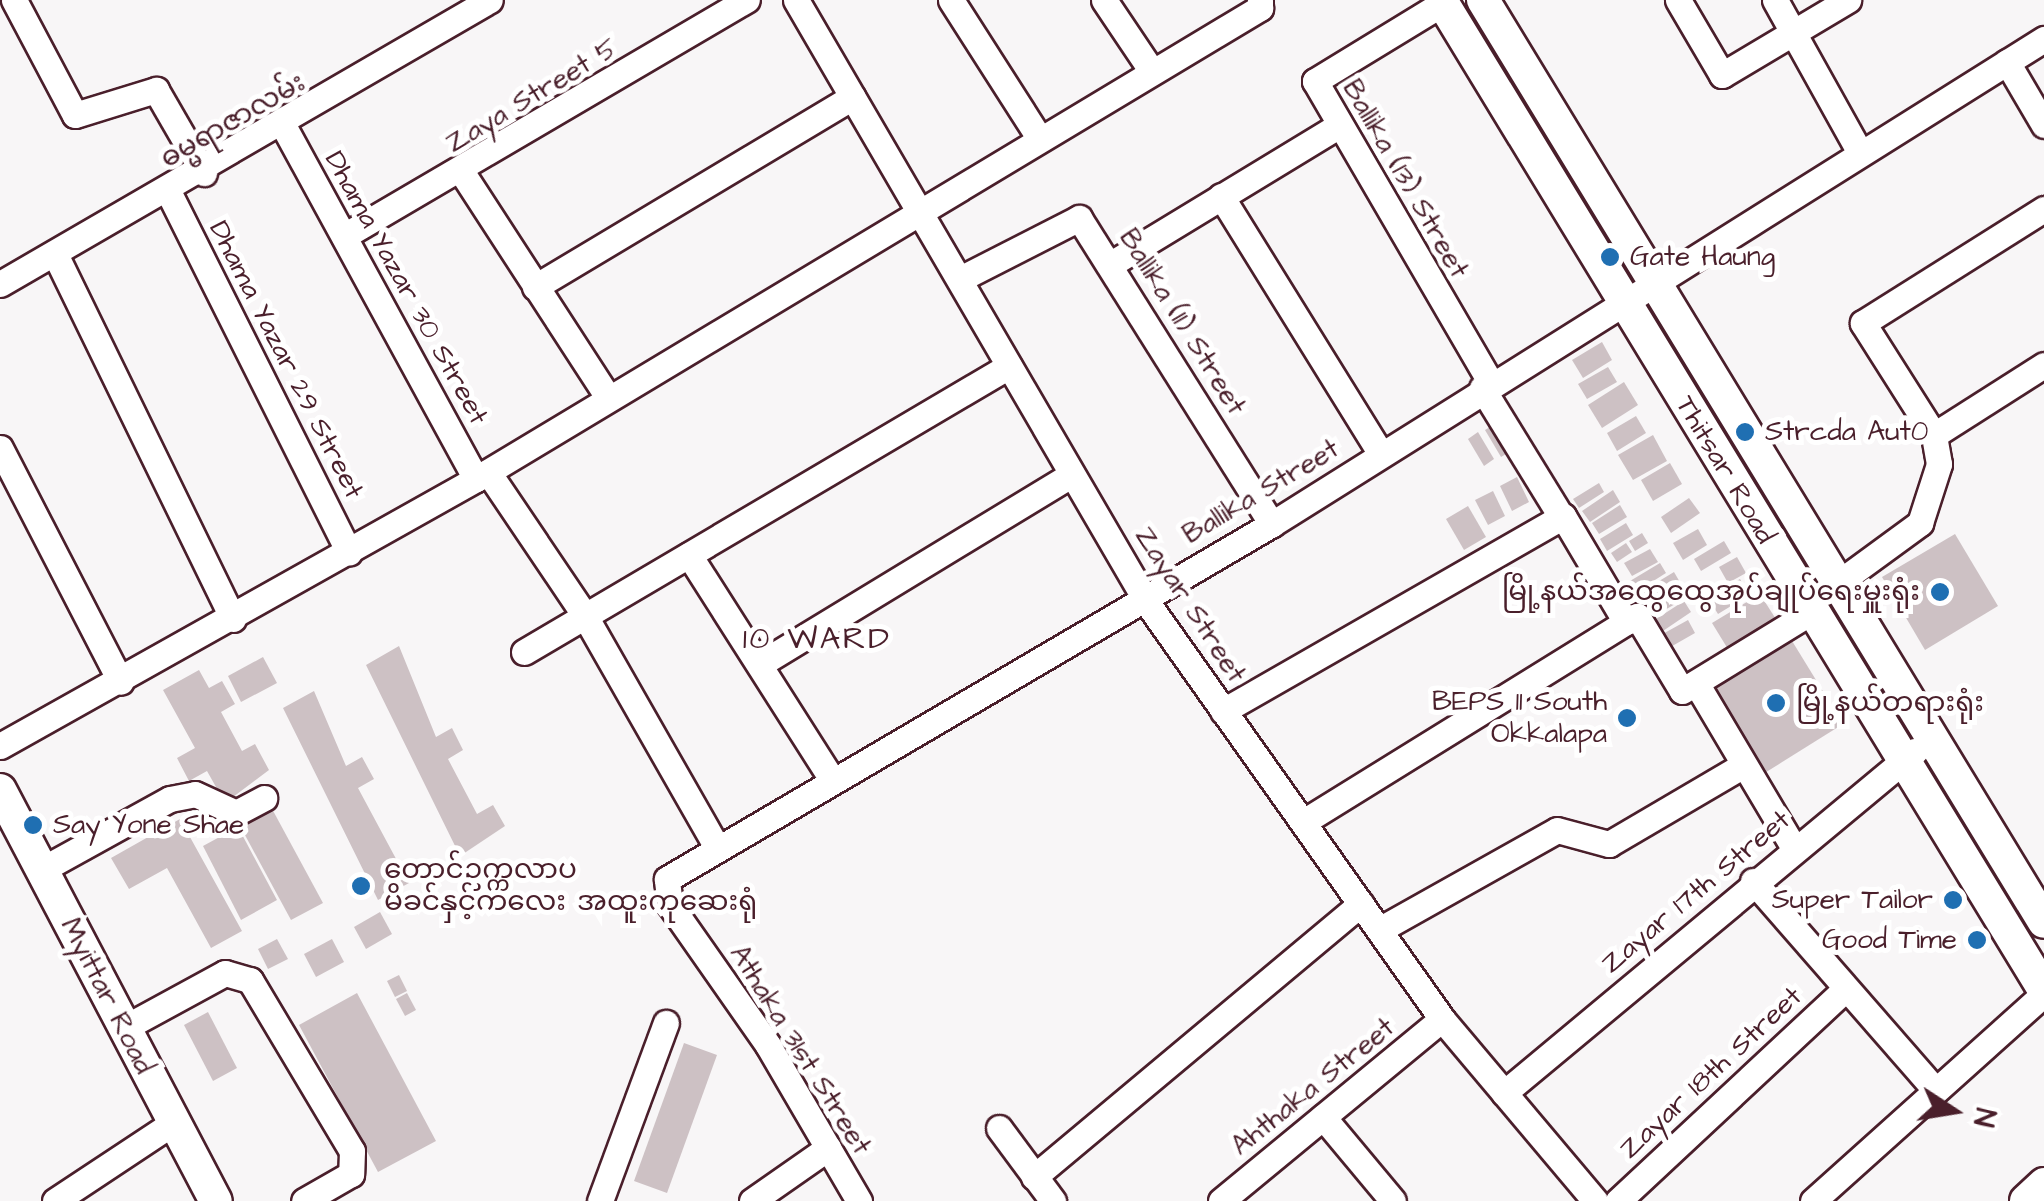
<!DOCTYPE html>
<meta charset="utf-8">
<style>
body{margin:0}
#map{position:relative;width:2044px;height:1201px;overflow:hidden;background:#f8f6f7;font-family:"Architects Daughter","Noto Sans Myanmar",sans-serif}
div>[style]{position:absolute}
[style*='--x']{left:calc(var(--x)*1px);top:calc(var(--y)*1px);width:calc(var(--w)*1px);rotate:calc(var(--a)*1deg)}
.building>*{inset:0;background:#cdc1c4}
.roads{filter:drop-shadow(2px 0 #4a1f2b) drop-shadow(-2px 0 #4a1f2b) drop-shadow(0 2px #4a1f2b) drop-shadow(0 -2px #4a1f2b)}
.minor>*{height:25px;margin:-12.5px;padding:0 12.5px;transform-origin:12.5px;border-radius:12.5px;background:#fff}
.major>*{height:32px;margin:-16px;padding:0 16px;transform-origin:16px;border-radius:16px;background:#fff}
.dots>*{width:28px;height:28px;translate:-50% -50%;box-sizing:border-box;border:5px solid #fff;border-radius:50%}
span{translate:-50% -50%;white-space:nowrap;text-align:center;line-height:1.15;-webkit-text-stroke:10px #fff;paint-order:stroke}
.street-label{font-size:28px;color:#4a1f2b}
.poi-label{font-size:28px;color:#4a1f2b}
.left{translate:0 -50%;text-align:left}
.right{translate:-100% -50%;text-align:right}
.quarter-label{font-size:32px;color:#4a1f2b;letter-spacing:2.5px}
.north{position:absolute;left:1904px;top:1061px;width:100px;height:100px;-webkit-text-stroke:8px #fff;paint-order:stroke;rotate:102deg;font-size:28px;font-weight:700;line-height:40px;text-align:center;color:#4a1f2b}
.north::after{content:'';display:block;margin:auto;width:35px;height:45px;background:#4a1f2b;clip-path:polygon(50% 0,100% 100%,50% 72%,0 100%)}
</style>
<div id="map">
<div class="building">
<div style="clip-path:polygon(1602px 342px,1612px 360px,1583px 378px,1572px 360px)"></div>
<div style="clip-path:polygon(1608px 367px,1617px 382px,1587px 399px,1578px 384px)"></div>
<div style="clip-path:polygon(1624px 382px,1638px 405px,1602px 428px,1588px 405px)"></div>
<div style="clip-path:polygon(1636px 416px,1646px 433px,1617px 451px,1607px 433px)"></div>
<div style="clip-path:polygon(1495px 424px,1511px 451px,1501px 457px,1485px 430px)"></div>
<div style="clip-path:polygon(1478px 432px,1494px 459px,1484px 466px,1468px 439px)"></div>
<div style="clip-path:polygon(1653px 435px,1667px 461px,1633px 480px,1618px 455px)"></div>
<div style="clip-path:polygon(1670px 463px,1682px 484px,1653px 501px,1641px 480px)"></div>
<div style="clip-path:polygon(1517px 477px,1529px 502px,1512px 511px,1500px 486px)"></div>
<div style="clip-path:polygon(1599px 483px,1604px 492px,1579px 508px,1573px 499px)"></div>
<div style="clip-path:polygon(1613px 490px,1620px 502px,1590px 522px,1582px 511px)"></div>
<div style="clip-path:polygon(1493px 491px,1505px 516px,1488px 525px,1475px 500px)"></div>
<div style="clip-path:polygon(1689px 498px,1700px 513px,1671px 533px,1661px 517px)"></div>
<div style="clip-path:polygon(1620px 505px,1627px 517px,1599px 534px,1592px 523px)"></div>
<div style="clip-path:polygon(1468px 506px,1486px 537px,1464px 550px,1446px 519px)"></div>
<div style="clip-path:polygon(1626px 523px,1633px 535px,1607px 551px,1600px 539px)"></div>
<div style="clip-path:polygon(1698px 529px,1707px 545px,1683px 560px,1673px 543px)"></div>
<div style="clip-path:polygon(1642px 533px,1648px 543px,1635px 551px,1629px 541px)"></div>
<div style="clip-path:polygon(1955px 534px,1998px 606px,1925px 650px,1882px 577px)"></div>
<div style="clip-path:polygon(1724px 541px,1731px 553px,1701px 571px,1694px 559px)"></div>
<div style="clip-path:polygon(1626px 543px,1632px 552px,1617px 562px,1611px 553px)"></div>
<div style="clip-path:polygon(1650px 549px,1658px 562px,1632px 576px,1624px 563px)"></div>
<div style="clip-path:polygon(1737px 557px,1746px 573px,1728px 583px,1719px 567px)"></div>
<div style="clip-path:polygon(1660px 563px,1666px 573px,1636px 592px,1630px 581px)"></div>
<div style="clip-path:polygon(1674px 572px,1681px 584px,1644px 606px,1636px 595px)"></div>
<div style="clip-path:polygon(1740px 579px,1749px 595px,1718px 614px,1708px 598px)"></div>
<div style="clip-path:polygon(1671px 592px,1677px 603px,1649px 619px,1643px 609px)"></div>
<div style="clip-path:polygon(1760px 594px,1779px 624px,1731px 654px,1712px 623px)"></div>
<div style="clip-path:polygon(1684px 601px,1691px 612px,1660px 633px,1653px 621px)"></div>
<div style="clip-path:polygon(1688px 620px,1695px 633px,1667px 649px,1659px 636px)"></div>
<div style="clip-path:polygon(1789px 636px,1843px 724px,1763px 774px,1709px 683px)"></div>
<div style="clip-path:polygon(399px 646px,436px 737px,452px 728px,463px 750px,448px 759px,477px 814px,493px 805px,505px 826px,460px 856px,366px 665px)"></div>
<div style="clip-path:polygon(263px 657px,277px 683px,241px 702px,228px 676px)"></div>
<div style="clip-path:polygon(199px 670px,209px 688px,222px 681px,235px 704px,221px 712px,242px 751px,255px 744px,269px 770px,225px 803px,207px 771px,189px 781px,177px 758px,195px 748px,163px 690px)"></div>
<div style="clip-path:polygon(314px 691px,346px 766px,362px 757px,374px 779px,358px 788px,409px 883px,378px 900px,283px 708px)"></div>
<div style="clip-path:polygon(271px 807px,323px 903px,291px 920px,239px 824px)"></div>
<div style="clip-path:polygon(180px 819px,242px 931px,211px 948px,167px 868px,129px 889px,111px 858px)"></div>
<div style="clip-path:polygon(238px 827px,277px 900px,241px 920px,203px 846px)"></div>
<div style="clip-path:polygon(380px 912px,392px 934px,366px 949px,354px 927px)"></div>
<div style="clip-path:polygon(277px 939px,288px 959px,268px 969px,258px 949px)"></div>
<div style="clip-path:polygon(332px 939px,344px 962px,316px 977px,304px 954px)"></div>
<div style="clip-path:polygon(399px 975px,407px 991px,395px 997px,387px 981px)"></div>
<div style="clip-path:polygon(357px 993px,436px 1141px,378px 1172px,299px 1025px)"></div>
<div style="clip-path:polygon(407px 993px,416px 1010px,405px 1016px,396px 999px)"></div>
<div style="clip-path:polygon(208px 1012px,237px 1068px,213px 1081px,184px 1025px)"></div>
<div style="clip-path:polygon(684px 1043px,717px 1055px,667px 1193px,634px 1181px)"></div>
</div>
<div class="roads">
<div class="minor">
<div style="--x:14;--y:0;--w:130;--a:62.1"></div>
<div style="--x:75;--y:115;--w:85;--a:-17.2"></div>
<div style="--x:156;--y:90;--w:96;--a:60"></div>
<div style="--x:796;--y:0;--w:699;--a:59.77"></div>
<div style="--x:1148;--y:604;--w:509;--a:54.68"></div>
<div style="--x:1442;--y:1019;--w:238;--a:49.9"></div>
<div style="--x:951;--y:0;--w:161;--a:57.4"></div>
<div style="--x:1104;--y:0;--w:84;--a:56.1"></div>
<div style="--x:1678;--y:0;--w:87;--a:59.6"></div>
<div style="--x:1722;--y:75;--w:147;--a:-30.8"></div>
<div style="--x:1775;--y:0;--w:175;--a:60.9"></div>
<div style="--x:1443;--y:3;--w:150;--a:148.6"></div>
<div style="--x:1315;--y:81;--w:350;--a:59.8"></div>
<div style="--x:2007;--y:62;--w:73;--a:59.6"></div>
<div style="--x:284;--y:127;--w:401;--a:61.4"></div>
<div style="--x:463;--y:174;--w:265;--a:57"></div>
<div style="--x:169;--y:193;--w:402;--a:63.4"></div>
<div style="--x:1221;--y:196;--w:304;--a:58.2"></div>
<div style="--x:344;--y:236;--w:467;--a:-30.4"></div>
<div style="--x:55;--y:254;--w:406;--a:64"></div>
<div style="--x:1111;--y:264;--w:263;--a:-31.3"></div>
<div style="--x:960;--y:279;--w:134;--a:-27.1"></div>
<div style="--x:1079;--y:218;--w:362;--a:57.8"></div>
<div style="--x:0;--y:284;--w:566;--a:-30.1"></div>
<div style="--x:535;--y:287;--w:370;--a:-30.9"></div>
<div style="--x:1482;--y:388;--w:147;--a:58.4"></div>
<div style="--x:1934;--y:435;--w:130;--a:-32.5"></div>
<div style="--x:0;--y:448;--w:263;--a:62.7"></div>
<div style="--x:488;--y:472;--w:174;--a:56"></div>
<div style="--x:585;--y:616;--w:262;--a:60.3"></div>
<div style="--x:689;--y:555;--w:262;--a:57.5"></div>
<div style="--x:1834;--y:586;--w:107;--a:-36.2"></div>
<div style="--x:1920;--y:523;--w:62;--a:-72.1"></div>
<div style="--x:1939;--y:464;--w:29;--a:-100"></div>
<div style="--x:1934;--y:435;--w:133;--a:-122.4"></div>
<div style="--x:1863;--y:323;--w:214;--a:-32.2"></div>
<div style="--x:1626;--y:622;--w:13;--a:-29"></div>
<div style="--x:1637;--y:616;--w:87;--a:59"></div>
<div style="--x:1682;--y:691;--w:151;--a:-31.5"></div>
<div style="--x:524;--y:652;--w:563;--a:-30.53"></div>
<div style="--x:760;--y:664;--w:365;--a:-31.3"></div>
<div style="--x:1696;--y:683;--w:192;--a:59.3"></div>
<div style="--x:1223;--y:711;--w:392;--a:-29.8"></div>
<div style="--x:1563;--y:516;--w:123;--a:59.3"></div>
<div style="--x:1626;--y:622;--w:380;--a:148.2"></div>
<div style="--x:0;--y:746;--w:546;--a:-29.29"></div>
<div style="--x:476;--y:479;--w:915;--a:-31"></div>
<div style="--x:1260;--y:8;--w:8;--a:-90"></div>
<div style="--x:43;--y:869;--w:145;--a:-28.9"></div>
<div style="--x:170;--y:799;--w:25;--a:-11"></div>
<div style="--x:195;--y:794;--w:45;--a:24.9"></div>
<div style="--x:236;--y:813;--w:32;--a:-28"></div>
<div style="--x:1753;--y:881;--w:274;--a:48.9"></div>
<div style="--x:1379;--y:930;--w:204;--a:-29.3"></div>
<div style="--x:1557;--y:830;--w:54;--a:15.1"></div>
<div style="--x:1609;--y:844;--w:154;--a:-30.4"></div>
<div style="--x:124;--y:1028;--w:115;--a:-28.6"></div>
<div style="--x:225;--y:973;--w:26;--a:16"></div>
<div style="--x:250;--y:980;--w:199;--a:59.2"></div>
<div style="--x:352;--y:1151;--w:23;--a:92"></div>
<div style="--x:351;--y:1174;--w:54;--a:150.1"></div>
<div style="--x:1504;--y:1093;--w:535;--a:-39.76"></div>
<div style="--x:1323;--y:1117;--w:109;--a:50.2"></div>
<div style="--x:999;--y:1128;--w:91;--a:53.5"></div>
<div style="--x:1034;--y:1177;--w:426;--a:-39.9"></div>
<div style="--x:55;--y:1201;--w:141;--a:-33.5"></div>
<div style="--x:600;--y:1201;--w:190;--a:-69.7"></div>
<div style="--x:752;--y:1201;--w:93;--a:-34.9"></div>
<div style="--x:859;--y:1201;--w:181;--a:-120.3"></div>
<div style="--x:768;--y:1045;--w:171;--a:-125"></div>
<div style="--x:670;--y:905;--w:26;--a:-97"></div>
<div style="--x:667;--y:879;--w:701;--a:-30.4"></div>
<div style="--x:1272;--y:524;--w:912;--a:-32.14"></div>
<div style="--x:1221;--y:1201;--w:286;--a:-39.5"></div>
<div style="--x:1618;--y:1201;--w:311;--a:-43"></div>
<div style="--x:1813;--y:1201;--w:310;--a:-41.9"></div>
</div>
<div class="major">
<div style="--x:1441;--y:0;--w:1159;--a:58.65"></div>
<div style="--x:1483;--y:0;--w:1079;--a:58.68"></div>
<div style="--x:0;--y:790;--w:464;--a:62.3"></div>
<div style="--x:2026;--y:1201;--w:25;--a:-43"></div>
</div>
</div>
<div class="dots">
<div style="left:1610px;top:257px;background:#1f6fb2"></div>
<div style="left:1745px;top:432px;background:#1f6fb2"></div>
<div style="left:1940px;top:592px;background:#1f6fb2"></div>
<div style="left:1776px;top:703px;background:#1f6fb2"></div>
<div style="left:1627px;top:718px;background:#1f6fb2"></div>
<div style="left:33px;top:825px;background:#1f6fb2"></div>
<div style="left:361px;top:886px;background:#1f6fb2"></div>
<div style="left:1953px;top:900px;background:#1f6fb2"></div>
<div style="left:1977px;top:940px;background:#1f6fb2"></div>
</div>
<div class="street-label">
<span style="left:532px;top:96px;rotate:-31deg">Zaya Street 5</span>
<span style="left:233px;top:121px;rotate:-30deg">ဓမ္မရာဇာလမ်း</span>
<span style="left:1405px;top:179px;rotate:60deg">Ballika (13) Street</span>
<span style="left:406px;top:288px;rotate:61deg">Dhama Yazar 30 Street</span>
<span style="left:1182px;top:322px;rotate:58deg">Ballika (11) Street</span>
<span style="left:286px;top:360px;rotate:63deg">Dhama Yazar 29 Street</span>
<span style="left:1725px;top:470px;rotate:59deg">Thitsar Road</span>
<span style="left:1261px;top:492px;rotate:-31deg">Ballika Street</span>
<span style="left:1190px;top:605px;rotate:57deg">Zayar Street</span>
<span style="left:1696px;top:892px;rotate:-40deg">Zayar 17th Street</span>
<span style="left:107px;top:996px;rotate:63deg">Myittar Road</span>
<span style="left:800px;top:1050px;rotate:58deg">Athaka 31st Street</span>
<span style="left:1711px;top:1073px;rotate:-43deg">Zayar 18th Street</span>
<span style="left:1313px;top:1087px;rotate:-39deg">Ahthaka Street</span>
</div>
<div class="poi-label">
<span class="left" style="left:1630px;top:257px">Gate Haung</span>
<span class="left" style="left:1765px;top:432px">Strcda Aut0</span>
<span class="right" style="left:1920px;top:592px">မြို့နယ်အထွေထွေအုပ်ချုပ်ရေးမှူးရုံး</span>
<span class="right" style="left:1607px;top:718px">BEPS 11 South<br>Okkalapa</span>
<span class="left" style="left:1796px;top:703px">မြို့နယ်တရားရုံး</span>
<span class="left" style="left:53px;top:825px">Say Yone Shae</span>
<span class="left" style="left:384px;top:886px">တောင်ဥက္ကလာပ<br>မိခင်နှင့်ကလေး အထူးကုဆေးရုံ</span>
<span class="right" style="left:1933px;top:900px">Super Tailor</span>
<span class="right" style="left:1957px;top:940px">Good Time</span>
</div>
<div class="quarter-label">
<span style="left:817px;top:639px">10 WARD</span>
</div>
<div class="north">N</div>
</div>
